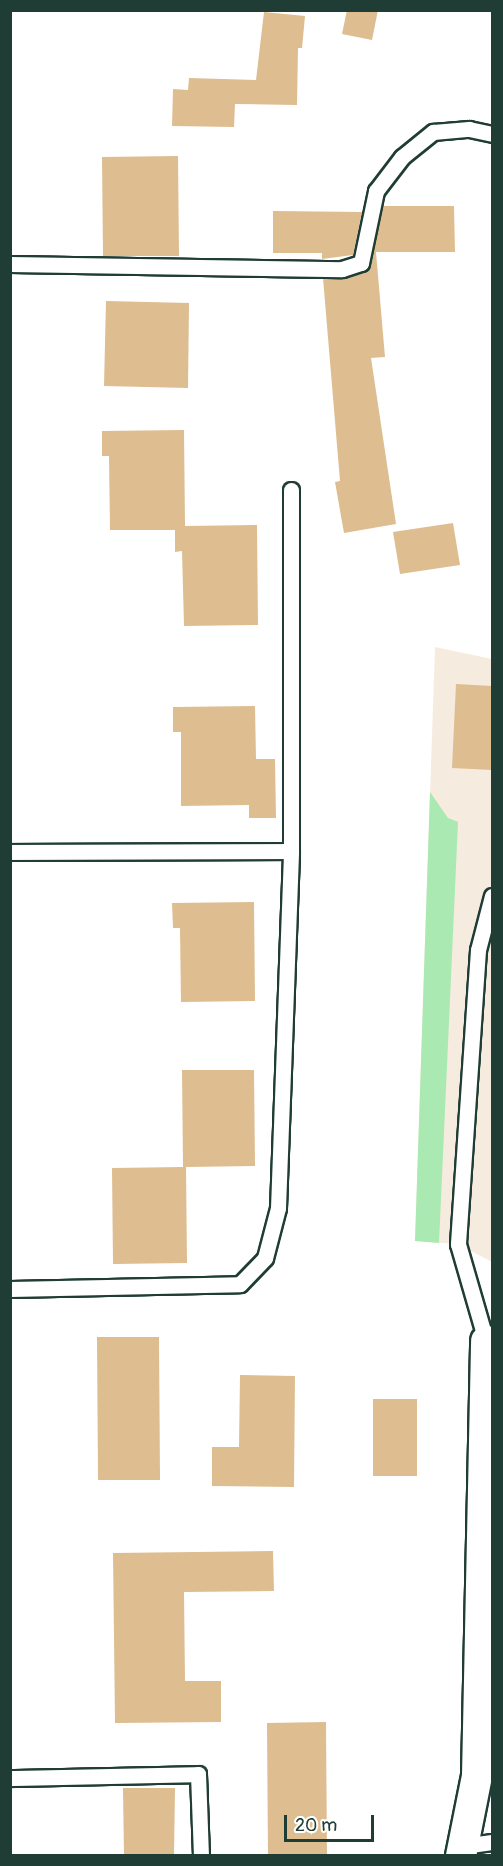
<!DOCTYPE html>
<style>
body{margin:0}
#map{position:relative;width:503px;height:1866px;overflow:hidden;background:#fff;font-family:Pangolin,sans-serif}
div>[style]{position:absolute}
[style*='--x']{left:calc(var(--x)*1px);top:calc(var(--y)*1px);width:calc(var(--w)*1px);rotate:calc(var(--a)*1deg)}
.built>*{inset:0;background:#f5ebde}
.green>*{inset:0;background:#aae9b1}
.building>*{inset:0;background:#debd90}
.roads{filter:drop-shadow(2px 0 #1f3d34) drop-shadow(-2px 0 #1f3d34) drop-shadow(0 2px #1f3d34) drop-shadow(0 -2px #1f3d34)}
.service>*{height:15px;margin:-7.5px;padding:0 7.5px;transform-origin:7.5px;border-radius:7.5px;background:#fff}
.minor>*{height:30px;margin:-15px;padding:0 15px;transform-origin:15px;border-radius:15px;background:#fff}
span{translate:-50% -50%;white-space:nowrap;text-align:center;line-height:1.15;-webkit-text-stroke:6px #fff;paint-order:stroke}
.frame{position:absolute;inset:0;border:12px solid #1f3d34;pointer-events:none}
.scale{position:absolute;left:284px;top:1815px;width:90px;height:27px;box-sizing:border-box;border:3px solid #1f3d34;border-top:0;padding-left:8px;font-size:18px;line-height:21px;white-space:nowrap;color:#1f3d34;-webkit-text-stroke:4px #fff;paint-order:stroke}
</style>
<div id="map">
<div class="built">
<div style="clip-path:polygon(435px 647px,492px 659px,492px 1262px,458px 1244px,415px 1241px)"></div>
</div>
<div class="green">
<div style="clip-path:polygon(430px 792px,448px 818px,458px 822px,439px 1243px,415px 1241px)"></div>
</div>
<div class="building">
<div style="clip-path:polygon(347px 10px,378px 10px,372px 40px,342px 34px)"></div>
<div style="clip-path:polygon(264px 12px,305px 16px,302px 48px,298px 48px,297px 105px,235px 104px,234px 127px,172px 126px,173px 89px,188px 90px,189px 78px,256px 80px)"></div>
<div style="clip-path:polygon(178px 156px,179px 256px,103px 256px,102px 157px)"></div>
<div style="clip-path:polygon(383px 206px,454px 206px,455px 252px,376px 252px,385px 357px,371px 358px,396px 524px,344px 533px,335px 482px,340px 481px,323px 278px,345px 278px,369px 269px)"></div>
<div style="clip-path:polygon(273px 211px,362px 212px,353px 255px,322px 259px,322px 253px,273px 253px)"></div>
<div style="clip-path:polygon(106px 301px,189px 303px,188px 388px,104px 386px)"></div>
<div style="clip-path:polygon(184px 430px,185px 526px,257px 525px,258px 625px,184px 626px,182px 551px,175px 552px,175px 530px,110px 530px,109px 456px,102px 456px,102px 431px)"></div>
<div style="clip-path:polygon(453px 523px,460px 565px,400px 574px,393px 532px)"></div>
<div style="clip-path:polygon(456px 684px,492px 686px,492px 770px,452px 768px)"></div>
<div style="clip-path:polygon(255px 706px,256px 759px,275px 759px,276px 818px,249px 818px,249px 805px,181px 806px,181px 732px,173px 732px,173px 707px)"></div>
<div style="clip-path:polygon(254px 902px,255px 1001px,181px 1002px,180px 928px,173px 928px,172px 903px)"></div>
<div style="clip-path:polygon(182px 1070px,254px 1070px,255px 1166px,186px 1167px,187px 1263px,113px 1264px,112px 1168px,183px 1167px)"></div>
<div style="clip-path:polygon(97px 1337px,159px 1337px,160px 1480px,98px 1480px)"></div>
<div style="clip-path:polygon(240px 1375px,295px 1376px,294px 1487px,212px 1486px,212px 1447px,239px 1447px)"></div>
<div style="clip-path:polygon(373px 1399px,417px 1399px,417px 1476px,373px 1476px)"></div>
<div style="clip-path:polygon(273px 1551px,274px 1591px,184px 1592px,185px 1681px,221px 1681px,221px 1722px,115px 1723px,113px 1553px)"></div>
<div style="clip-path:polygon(326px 1722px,327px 1856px,268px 1856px,267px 1723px)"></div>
<div style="clip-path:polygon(123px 1788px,175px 1788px,174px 1856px,124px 1856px)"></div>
</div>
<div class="roads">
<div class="service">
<div style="--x:10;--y:264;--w:332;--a:0.9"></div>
<div style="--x:342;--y:269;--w:20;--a:-18"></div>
<div style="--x:361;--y:263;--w:74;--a:-78.2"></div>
<div style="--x:376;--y:191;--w:43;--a:-52.6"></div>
<div style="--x:402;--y:157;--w:40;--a:-39"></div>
<div style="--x:433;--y:132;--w:36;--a:-5"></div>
<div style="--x:469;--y:129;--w:24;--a:12"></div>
<div style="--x:10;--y:852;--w:281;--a:-0.2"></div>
<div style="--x:492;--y:896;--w:56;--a:104.5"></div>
<div style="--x:478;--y:950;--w:295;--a:93.9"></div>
<div style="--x:458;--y:1244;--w:101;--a:73.9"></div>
<div style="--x:486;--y:1341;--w:6;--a:0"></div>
<div style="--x:10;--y:1289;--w:230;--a:-1.2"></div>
<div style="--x:240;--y:1284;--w:36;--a:-46"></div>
<div style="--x:265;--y:1258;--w:52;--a:-75.4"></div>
<div style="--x:278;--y:1208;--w:357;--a:-87.9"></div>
<div style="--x:291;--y:851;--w:361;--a:-90"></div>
<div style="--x:10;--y:1778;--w:188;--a:-1.2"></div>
<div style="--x:198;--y:1774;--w:82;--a:87.9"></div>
<div style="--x:463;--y:1846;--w:29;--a:-8"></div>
</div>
<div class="minor">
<div style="--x:461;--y:1856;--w:82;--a:-78.7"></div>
<div style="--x:477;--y:1776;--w:435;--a:-88.8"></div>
</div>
</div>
<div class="frame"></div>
<div class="scale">20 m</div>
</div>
